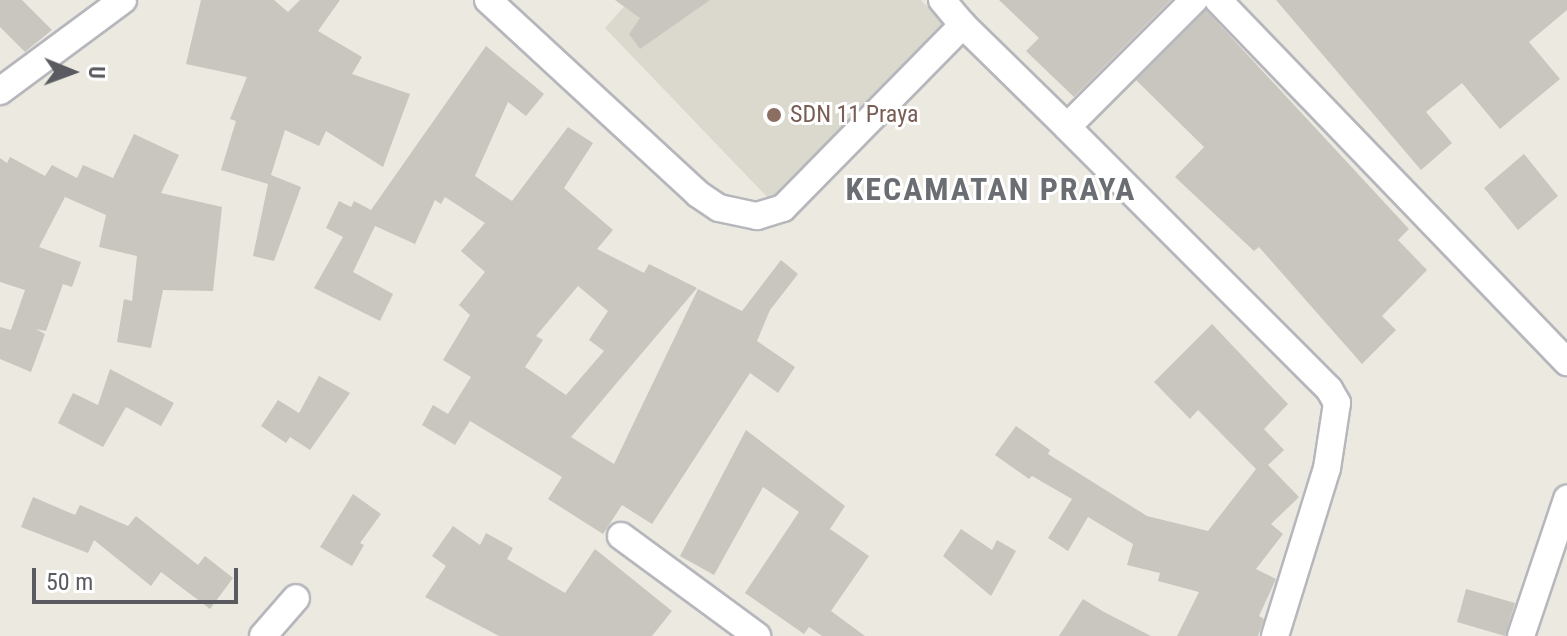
<!DOCTYPE html>
<style>
body{margin:0}
#map{position:relative;width:1567px;height:636px;overflow:hidden;background:#ebe9e0;font-family:"Roboto Condensed",sans-serif}
div>[style]{position:absolute}
[style*='--x']{left:calc(var(--x)*1px);top:calc(var(--y)*1px);width:calc(var(--w)*1px);rotate:calc(var(--a)*1deg)}
.education>*{inset:0;background:#dbd9ce}
.building>*{inset:0;background:#c8c6bf}
.roads{filter:drop-shadow(2px 0 #b6b7bc) drop-shadow(-2px 0 #b6b7bc) drop-shadow(0 2px #b6b7bc) drop-shadow(0 -2px #b6b7bc)}
.street>*{height:26px;margin:-13px;padding:0 13px;transform-origin:13px;border-radius:13px;background:#fff}
.dots>*{width:22px;height:22px;translate:-50% -50%;box-sizing:border-box;border:4px solid #fff;border-radius:50%}
span{translate:-50% -50%;white-space:nowrap;text-align:center;line-height:1.15;-webkit-text-stroke:6px #fff;paint-order:stroke}
.education-label{font-size:24px;color:#785e54}
.left{translate:0 -50%;text-align:left}
.district-label{font-size:32px;color:#6a6d72;font-weight:700;letter-spacing:2px}
.north{position:absolute;left:32px;top:32px;width:80px;height:80px;-webkit-text-stroke:6px #fff;paint-order:stroke;rotate:91deg;font-size:22px;font-weight:700;line-height:32px;text-align:center;color:#595b60}
.north::after{content:'';display:block;margin:auto;width:28px;height:36px;background:#595b60;clip-path:polygon(50% 0,100% 100%,50% 72%,0 100%)}
.scale{position:absolute;left:32px;top:568px;width:206px;height:36px;box-sizing:border-box;border:4px solid #595b60;border-top:0;padding-left:10px;font-size:24px;line-height:28px;white-space:nowrap;color:#595b60;-webkit-text-stroke:6px #fff;paint-order:stroke}
</style>
<div id="map">
<div class="education">
<div style="clip-path:polygon(630px 0,921px 0,949px 29px,771px 201px,605px 28px)"></div>
</div>
<div class="building">
<div style="clip-path:polygon(0 0,22px 0,52px 30px,25px 52px,0 27px)"></div>
<div style="clip-path:polygon(201px 0,274px 0,288px 12px,300px 0,340px 0,318px 31px,362px 57px,352px 74px,410px 94px,383px 167px,326px 131px,319px 146px,285px 130px,271px 175px,301px 187px,274px 261px,253px 256px,268px 184px,221px 170px,236px 121px,230px 119px,247px 77px,186px 64px)"></div>
<div style="clip-path:polygon(615px 0,710px 0,640px 49px,629px 34px,640px 18px)"></div>
<div style="clip-path:polygon(999px 0,1171px 0,1074px 97px,1026px 51px,1039px 38px)"></div>
<div style="clip-path:polygon(1276px 0,1567px 0,1567px 10px,1529px 42px,1560px 79px,1500px 129px,1462px 83px,1426px 112px,1452px 143px,1421px 170px)"></div>
<div style="clip-path:polygon(1206px 10px,1409px 229px,1398px 240px,1427px 270px,1382px 316px,1396px 330px,1362px 364px,1259px 247px,1254px 251px,1175px 177px,1204px 147px,1136px 80px)"></div>
<div style="clip-path:polygon(evenodd,486px 46px,544px 94px,526px 116px,508px 102px,475px 176px,512px 201px,568px 127px,593px 143px,564px 188px,613px 230px,597px 249px,644px 273px,649px 264px,697px 288px,571px 437px,614px 464px,698px 289px,742px 311px,781px 260px,798px 274px,770px 310px,757px 341px,795px 367px,778px 393px,750px 373px,652px 524px,622px 505px,603px 534px,548px 499px,562px 477px,470px 421px,455px 445px,422px 425px,433px 405px,448px 414px,471px 377px,443px 360px,470px 315px,459px 305px,485px 272px,461px 251px,485px 223px,445px 197px,441px 204px,435px 200px,415px 244px,375px 226px,353px 272px,393px 294px,380px 321px,314px 288px,343px 237px,326px 228px,339px 201px,351px 207px,354px 201px,371px 210px,486px 46px,578px 286px,608px 311px,589px 340px,604px 351px,566px 395px,525px 367px,543px 340px,536px 336px,578px 286px)"></div>
<div style="clip-path:polygon(134px 134px,179px 155px,161px 193px,222px 207px,213px 291px,163px 290px,151px 348px,117px 342px,124px 299px,132px 301px,137px 256px,99px 247px,106px 215px,65px 197px,39px 247px,81px 262px,72px 287px,63px 284px,46px 331px,36px 329px,45px 334px,31px 372px,0 359px,0 327px,11px 330px,25px 290px,0 282px,0 158px,7px 163px,10px 157px,45px 176px,52px 165px,77px 178px,83px 165px,113px 178px)"></div>
<div style="clip-path:polygon(1524px 154px,1558px 196px,1518px 230px,1484px 188px)"></div>
<div style="clip-path:polygon(1212px 324px,1288px 404px,1264px 429px,1284px 450px,1268px 465px,1299px 497px,1271px 524px,1283px 534px,1256px 569px,1276px 579px,1259px 616px,1264px 619px,1258px 636px,1177px 636px,1199px 592px,1158px 581px,1160px 573px,1127px 565px,1133px 544px,1088px 517px,1068px 551px,1048px 538px,1072px 499px,1032px 476px,1029px 479px,995px 455px,1016px 426px,1050px 450px,1048px 454px,1147px 516px,1208px 531px,1256px 469px,1198px 410px,1190px 419px,1154px 382px)"></div>
<div style="clip-path:polygon(110px 369px,174px 403px,161px 426px,126px 407px,103px 447px,58px 423px,73px 393px,98px 405px)"></div>
<div style="clip-path:polygon(319px 376px,350px 393px,310px 450px,290px 437px,286px 443px,261px 426px,278px 400px,299px 413px)"></div>
<div style="clip-path:polygon(746px 430px,845px 506px,830px 529px,869px 556px,831px 611px,865px 636px,822px 636px,809px 627px,804px 634px,745px 593px,799px 512px,763px 487px,714px 575px,680px 556px)"></div>
<div style="clip-path:polygon(353px 494px,381px 514px,360px 543px,364px 545px,352px 566px,320px 547px)"></div>
<div style="clip-path:polygon(33px 497px,75px 515px,80px 505px,128px 526px,136px 516px,198px 565px,205px 556px,233px 578px,210px 609px,161px 572px,151px 586px,94px 540px,88px 553px,21px 527px)"></div>
<div style="clip-path:polygon(453px 526px,480px 545px,486px 533px,513px 548px,507px 559px,565px 593px,595px 549px,672px 611px,652px 636px,499px 636px,425px 597px,446px 566px,432px 556px)"></div>
<div style="clip-path:polygon(961px 529px,992px 550px,997px 540px,1016px 551px,991px 596px,943px 556px)"></div>
<div style="clip-path:polygon(1466px 589px,1515px 603px,1505px 636px,1457px 622px)"></div>
<div style="clip-path:polygon(1083px 599px,1104px 612px,1151px 636px,1059px 636px)"></div>
</div>
<div class="roads">
<div class="street">
<div style="--x:488;--y:0;--w:286;--a:42.7"></div>
<div style="--x:698;--y:194;--w:25;--a:34"></div>
<div style="--x:719;--y:208;--w:39;--a:12"></div>
<div style="--x:757;--y:216;--w:27;--a:-17"></div>
<div style="--x:783;--y:208;--w:257;--a:-45.5"></div>
<div style="--x:963;--y:25;--w:146;--a:44.4"></div>
<div style="--x:1067;--y:127;--w:180;--a:-45"></div>
<div style="--x:942;--y:0;--w:33;--a:50"></div>
<div style="--x:1218;--y:0;--w:503;--a:46.05"></div>
<div style="--x:0;--y:91;--w:153;--a:-36.5"></div>
<div style="--x:1067;--y:127;--w:371;--a:45"></div>
<div style="--x:1329;--y:389;--w:16;--a:60"></div>
<div style="--x:1337;--y:403;--w:66;--a:98.7"></div>
<div style="--x:1327;--y:468;--w:176;--a:107.2"></div>
<div style="--x:621;--y:536;--w:169;--a:36.3"></div>
<div style="--x:263;--y:636;--w:50;--a:-49"></div>
<div style="--x:1521;--y:636;--w:145;--a:-71.4"></div>
</div>
</div>
<div class="dots">
<div style="left:774px;top:115px;background:#8d6e63"></div>
</div>
<div class="education-label">
<span class="left" style="left:790px;top:115px">SDN 11 Praya</span>
</div>
<div class="district-label">
<span style="left:991px;top:189px">KECAMATAN PRAYA</span>
</div>
<div class="north">U</div>
<div class="scale">50 m</div>
</div>
